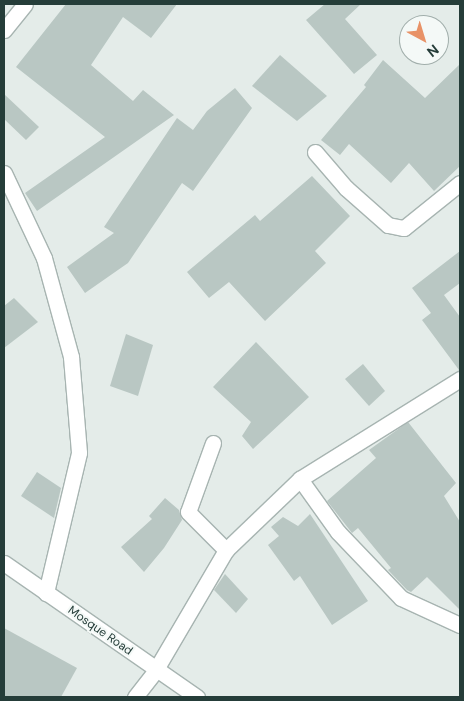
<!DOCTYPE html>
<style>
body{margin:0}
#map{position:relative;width:464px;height:701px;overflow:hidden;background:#e4ece9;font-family:"DM Sans",sans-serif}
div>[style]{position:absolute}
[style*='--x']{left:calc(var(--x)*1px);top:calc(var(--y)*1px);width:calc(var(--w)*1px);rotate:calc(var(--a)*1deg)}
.building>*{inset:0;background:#b9c7c3}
.roads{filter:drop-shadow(1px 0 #a7b4b1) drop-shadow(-1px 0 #a7b4b1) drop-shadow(0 1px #a7b4b1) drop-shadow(0 -1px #a7b4b1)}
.minor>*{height:15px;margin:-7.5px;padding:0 7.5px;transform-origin:7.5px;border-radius:7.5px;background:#fff}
span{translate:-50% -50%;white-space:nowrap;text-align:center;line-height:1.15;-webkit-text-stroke:4px #f4f9f7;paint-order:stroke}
.street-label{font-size:12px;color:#253d39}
.frame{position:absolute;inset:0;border:5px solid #253d39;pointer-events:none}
.north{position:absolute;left:399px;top:15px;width:50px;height:50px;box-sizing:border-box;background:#f4f9f7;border:1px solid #a1aeab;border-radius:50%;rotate:141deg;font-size:14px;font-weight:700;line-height:20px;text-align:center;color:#253d39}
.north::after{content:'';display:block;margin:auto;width:18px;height:22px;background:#e89267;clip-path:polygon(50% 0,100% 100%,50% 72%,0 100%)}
</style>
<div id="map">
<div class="building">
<div style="clip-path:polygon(66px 4px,177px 4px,151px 38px,123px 17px,91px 65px,133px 101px,143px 90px,174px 115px,37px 211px,25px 193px,105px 137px,16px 67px)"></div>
<div style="clip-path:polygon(325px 4px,361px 4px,345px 19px,377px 55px,354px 74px,306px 20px)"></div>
<div style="clip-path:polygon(280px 55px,327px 96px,297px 121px,252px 86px)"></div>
<div style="clip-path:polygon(383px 60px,425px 98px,460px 64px,460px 166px,434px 191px,409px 163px,391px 183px,349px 144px,340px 155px,321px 140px,366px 87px,364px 85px)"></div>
<div style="clip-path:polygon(235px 88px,252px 108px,193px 191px,182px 183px,128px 263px,85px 293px,67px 267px,114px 233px,104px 227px,177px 118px,193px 130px,207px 111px)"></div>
<div style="clip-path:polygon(4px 94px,39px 127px,26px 140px,4px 119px)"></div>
<div style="clip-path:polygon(312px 176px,350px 216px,315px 251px,326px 263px,265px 321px,229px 282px,209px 298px,187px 272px,255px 215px,260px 221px)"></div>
<div style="clip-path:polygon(460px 251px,460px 283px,444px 295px,460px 317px,459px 370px,422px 320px,431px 313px,412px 288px)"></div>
<div style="clip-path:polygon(14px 298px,38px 322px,4px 348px,4px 306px)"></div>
<div style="clip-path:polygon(126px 334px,153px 345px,138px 396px,110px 386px)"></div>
<div style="clip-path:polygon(256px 342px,309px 397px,253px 449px,242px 436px,251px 422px,213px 387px)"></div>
<div style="clip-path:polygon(363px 364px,385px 391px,369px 406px,345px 379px)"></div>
<div style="clip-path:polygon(408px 422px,456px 483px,444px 496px,460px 522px,460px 610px,427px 577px,411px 592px,407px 590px,388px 570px,391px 568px,358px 528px,352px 533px,327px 501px,376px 458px,369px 450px)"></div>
<div style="clip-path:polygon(37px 472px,61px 488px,54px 518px,21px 496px)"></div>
<div style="clip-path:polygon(165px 498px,179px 510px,182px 520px,164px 548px,144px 572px,121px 547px,152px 519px,149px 516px)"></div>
<div style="clip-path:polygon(310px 514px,368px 601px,332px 625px,300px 576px,294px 581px,268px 545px,279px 536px,271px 527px,283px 517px,298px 526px)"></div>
<div style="clip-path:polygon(225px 574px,248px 599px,236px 613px,214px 590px)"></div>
<div style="clip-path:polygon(4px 628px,77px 668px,61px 697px,4px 697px)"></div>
</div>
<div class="roads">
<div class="minor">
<div style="--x:4;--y:30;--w:33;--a:-51"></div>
<div style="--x:315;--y:152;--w:48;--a:49.3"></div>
<div style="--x:346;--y:188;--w:56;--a:41.4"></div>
<div style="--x:388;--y:225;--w:16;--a:11"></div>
<div style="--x:404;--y:228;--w:72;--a:-38.8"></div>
<div style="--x:4;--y:173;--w:94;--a:64.8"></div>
<div style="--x:44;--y:258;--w:103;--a:74.7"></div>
<div style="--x:71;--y:357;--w:96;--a:85.2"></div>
<div style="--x:79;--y:453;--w:144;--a:103.3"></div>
<div style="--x:213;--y:443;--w:73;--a:109.9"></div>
<div style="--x:188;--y:512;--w:54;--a:45"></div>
<div style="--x:300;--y:479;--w:65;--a:54.4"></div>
<div style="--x:338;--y:532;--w:91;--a:46.3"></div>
<div style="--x:401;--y:598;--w:65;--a:24.6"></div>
<div style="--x:4;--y:563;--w:235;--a:34.8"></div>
<div style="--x:135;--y:697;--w:33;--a:-52"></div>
<div style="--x:155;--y:671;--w:140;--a:-59.6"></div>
<div style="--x:226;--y:550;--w:103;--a:-43.8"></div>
<div style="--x:300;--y:479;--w:189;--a:-32"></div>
</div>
</div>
<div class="street-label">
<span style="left:100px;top:631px;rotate:35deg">Mosque Road</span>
</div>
<div class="frame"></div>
<div class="north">N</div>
</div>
